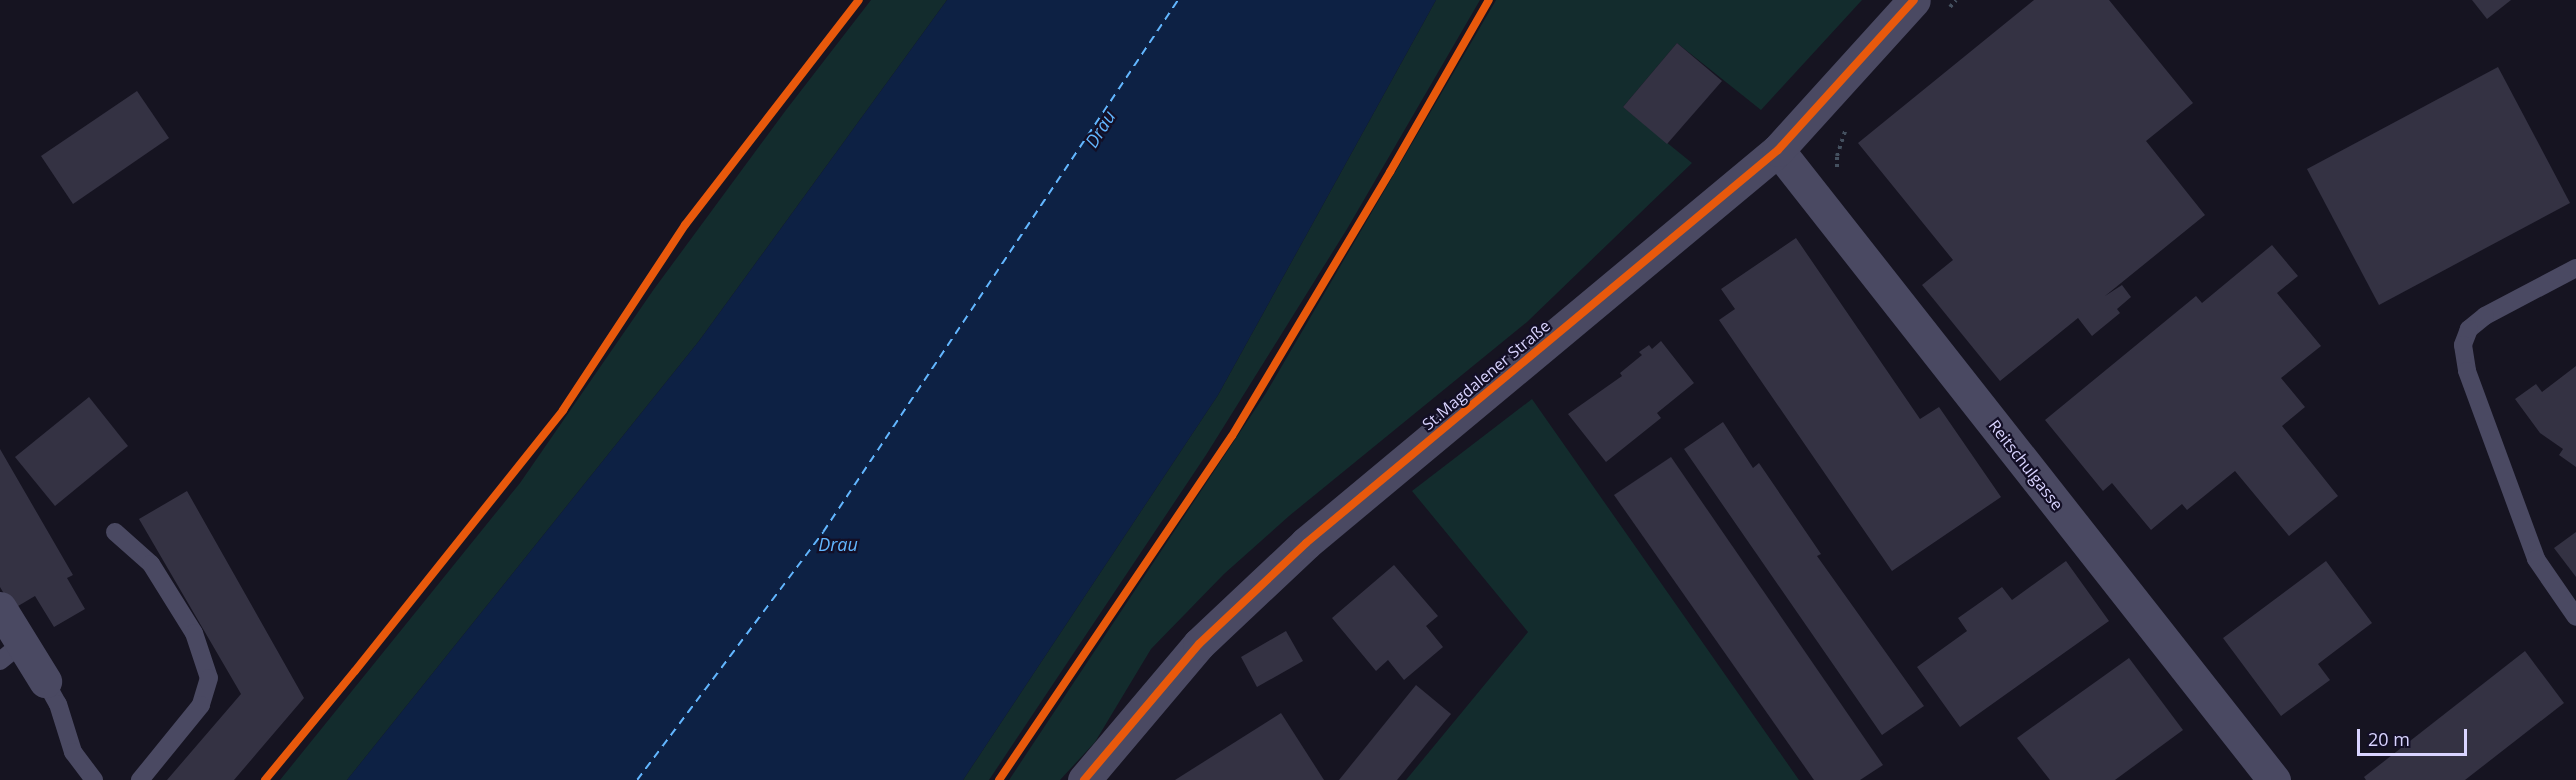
<!DOCTYPE html>
<meta charset="utf-8">
<style>
body{margin:0}
#map{position:relative;width:2576px;height:780px;overflow:hidden;background:#161421;font-family:"Open Sans",sans-serif}
div>[style]{position:absolute}
[style*='--x']{left:calc(var(--x)*1px);top:calc(var(--y)*1px);width:calc(var(--w)*1px);rotate:calc(var(--a)*1deg)}
.green>*{inset:0;background:#132c2d}
.water>*{inset:0;background:#0d2144}
.ferry>*{height:1.5px;margin-top:-0.75px;transform-origin:0;background:repeating-linear-gradient(90deg,#62b6ff 0 8px,transparent 0 14px)}
.building>*{inset:0;background:#343243}
.path>*{height:4px;margin-top:-2px;transform-origin:0;background:repeating-linear-gradient(90deg,#44505f 0 3px,transparent 0 7.5px)}
.service>*{height:18px;margin:-9px;padding:0 9px;transform-origin:9px;border-radius:9px;background:#4a4962}
.minor>*{height:33px;margin:-16.5px;padding:0 16.5px;transform-origin:16.5px;border-radius:16.5px;background:#4a4962}
.tertiary>*{height:33px;margin:-16.5px;padding:0 16.5px;transform-origin:16.5px;border-radius:16.5px;background:#4a4962}
.cycleway>*{height:8px;margin:-4px;padding:0 4px;transform-origin:4px;border-radius:4px;background:#e8590c}
span{translate:-50% -50%;white-space:nowrap;text-align:center;line-height:1.15;-webkit-text-stroke:4.5px #130f26;paint-order:stroke}
.street-label{font-size:16px;color:#d9d4ff}
.water-label{font-size:18px;color:#62b6ff;font-style:italic}
.scale{position:absolute;left:2357px;top:729px;width:110px;height:27px;box-sizing:border-box;border:3px solid #d9d4ff;border-top:0;padding-left:8px;font-size:18px;line-height:21px;white-space:nowrap;color:#d9d4ff;-webkit-text-stroke:4px #130f26;paint-order:stroke}
</style>
<div id="map">
<div class="green">
<div style="clip-path:polygon(871px 0,947px 0,699px 341px,347px 780px,280px 780px,520px 483px,654px 289px,786px 110px)"></div>
<div style="clip-path:polygon(1436px 0,1480px 0,1347px 229px,1206px 455px,989px 780px,963px 780px,1218px 395px)"></div>
<div style="clip-path:polygon(1496px 0,1862px 0,1761px 110px,1677px 43px,1623px 107px,1692px 163px,1527px 322px,1289px 516px,1224px 574px,1151px 649px,1095px 742px,1060px 780px,1009px 780px,1266px 393px)"></div>
<div style="clip-path:polygon(1532px 399px,1799px 780px,1406px 780px,1528px 632px,1412px 491px)"></div>
</div>
<div class="water">
<div style="clip-path:polygon(947px 0,1436px 0,1218px 395px,963px 780px,347px 780px,699px 341px)"></div>
</div>
<div class="ferry">
<div style="--x:637;--y:780;--w:310;--a:-53.1"></div>
<div style="--x:823;--y:532;--w:640;--a:-56.29"></div>
</div>
<div class="building">
<div style="clip-path:polygon(2034px 0,2109px 0,2193px 103px,2146px 141px,2205px 215px,2105px 296px,2122px 285px,2131px 297px,2117px 309px,2120px 313px,2092px 336px,2078px 318px,2000px 381px,1922px 285px,1953px 260px,1858px 143px)"></div>
<div style="clip-path:polygon(2472px 0,2511px 0,2487px 19px)"></div>
<div style="clip-path:polygon(1677px 43px,1722px 81px,1667px 144px,1623px 107px)"></div>
<div style="clip-path:polygon(2498px 67px,2570px 203px,2379px 305px,2307px 169px)"></div>
<div style="clip-path:polygon(137px 91px,169px 138px,73px 204px,41px 156px)"></div>
<div style="clip-path:polygon(1796px 238px,1920px 419px,1939px 407px,2001px 497px,1892px 571px,1719px 320px,1735px 309px,1721px 289px)"></div>
<div style="clip-path:polygon(2272px 245px,2298px 276px,2277px 293px,2321px 346px,2281px 378px,2305px 407px,2282px 426px,2338px 496px,2289px 536px,2235px 471px,2187px 510px,2182px 504px,2151px 530px,2112px 483px,2103px 491px,2045px 420px,2196px 296px,2202px 303px)"></div>
<div style="clip-path:polygon(1661px 341px,1694px 383px,1657px 413px,1661px 418px,1606px 462px,1568px 414px,1622px 376px,1620px 373px,1642px 355px,1639px 352px,1649px 345px,1652px 349px)"></div>
<div style="clip-path:polygon(2576px 366px,2576px 467px,2559px 455px,2563px 449px,2540px 433px,2515px 399px,2536px 384px,2542px 392px)"></div>
<div style="clip-path:polygon(89px 397px,128px 446px,55px 506px,15px 457px)"></div>
<div style="clip-path:polygon(1723px 422px,1753px 468px,1759px 463px,1821px 554px,1817px 556px,1924px 706px,1882px 735px,1684px 449px)"></div>
<div style="clip-path:polygon(0 449px,73px 575px,67px 578px,85px 609px,54px 627px,35px 596px,13px 609px,0 587px)"></div>
<div style="clip-path:polygon(1671px 457px,1883px 765px,1860px 780px,1814px 780px,1614px 495px)"></div>
<div style="clip-path:polygon(187px 491px,304px 698px,234px 780px,167px 780px,241px 694px,139px 519px)"></div>
<div style="clip-path:polygon(2576px 532px,2576px 577px,2554px 548px)"></div>
<div style="clip-path:polygon(2066px 561px,2109px 621px,1960px 727px,1917px 667px,1967px 631px,1958px 618px,2002px 587px,2012px 600px)"></div>
<div style="clip-path:polygon(2326px 561px,2372px 623px,2318px 664px,2330px 680px,2281px 716px,2223px 638px)"></div>
<div style="clip-path:polygon(1394px 565px,1438px 616px,1426px 626px,1443px 647px,1404px 680px,1388px 660px,1376px 671px,1332px 618px)"></div>
<div style="clip-path:polygon(1286px 631px,1303px 661px,1257px 687px,1241px 657px)"></div>
<div style="clip-path:polygon(2525px 651px,2564px 703px,2465px 780px,2366px 780px,2364px 777px)"></div>
<div style="clip-path:polygon(2129px 658px,2183px 730px,2115px 780px,2050px 780px,2017px 738px)"></div>
<div style="clip-path:polygon(1416px 685px,1451px 714px,1397px 780px,1339px 780px)"></div>
<div style="clip-path:polygon(1281px 713px,1324px 780px,1175px 780px)"></div>
</div>
<div class="path">
<div style="--x:1950;--y:7;--w:9;--a:-49"></div>
<div style="--x:1837;--y:167;--w:11;--a:-90"></div>
<div style="--x:1837;--y:156;--w:26;--a:-72"></div>
</div>
<div class="service">
<div style="--x:2576;--y:268;--w:103;--a:152.2"></div>
<div style="--x:2485;--y:316;--w:21;--a:141"></div>
<div style="--x:2469;--y:329;--w:17;--a:111"></div>
<div style="--x:2463;--y:345;--w:26;--a:81"></div>
<div style="--x:2467;--y:371;--w:200;--a:69.8"></div>
<div style="--x:2536;--y:559;--w:70;--a:55.4"></div>
<div style="--x:115;--y:532;--w:48;--a:41.6"></div>
<div style="--x:151;--y:564;--w:81;--a:58.1"></div>
<div style="--x:194;--y:633;--w:47;--a:71.6"></div>
<div style="--x:209;--y:678;--w:28;--a:107"></div>
<div style="--x:201;--y:705;--w:97;--a:129.1"></div>
<div style="--x:0;--y:661;--w:27;--a:-39"></div>
<div style="--x:45;--y:681;--w:26;--a:61"></div>
<div style="--x:58;--y:704;--w:50;--a:72.6"></div>
<div style="--x:73;--y:752;--w:35;--a:53"></div>
</div>
<div class="minor">
<div style="--x:1778;--y:150;--w:802;--a:51.79"></div>
<div style="--x:0;--y:608;--w:86;--a:58.3"></div>
</div>
<div class="tertiary">
<div style="--x:1084;--y:780;--w:178;--a:-49.8"></div>
<div style="--x:1199;--y:644;--w:147;--a:-43.3"></div>
<div style="--x:1306;--y:543;--w:614;--a:-39.78"></div>
<div style="--x:1778;--y:150;--w:202;--a:-47.8"></div>
</div>
<div class="cycleway">
<div style="--x:265;--y:780;--w:141;--a:-50.5"></div>
<div style="--x:355;--y:671;--w:334;--a:-51.4"></div>
<div style="--x:563;--y:410;--w:222;--a:-56.6"></div>
<div style="--x:685;--y:225;--w:284;--a:-52.3"></div>
<div style="--x:999;--y:780;--w:415;--a:-55.9"></div>
<div style="--x:1232;--y:436;--w:308;--a:-59.1"></div>
<div style="--x:1390;--y:172;--w:198;--a:-60.1"></div>
<div style="--x:1084;--y:780;--w:178;--a:-49.8"></div>
<div style="--x:1199;--y:644;--w:147;--a:-43.3"></div>
<div style="--x:1306;--y:543;--w:614;--a:-39.78"></div>
<div style="--x:1778;--y:150;--w:202;--a:-47.8"></div>
</div>
<div class="street-label">
<span style="left:1486px;top:375px;rotate:-40deg">St.Magdalener Straße</span>
<span style="left:2026px;top:465px;rotate:52deg">Reitschulgasse</span>
</div>
<div class="water-label">
<span style="left:1100px;top:129px;rotate:-58deg">Drau</span>
<span style="left:838px;top:544px">Drau</span>
</div>
<div class="scale">20 m</div>
</div>
